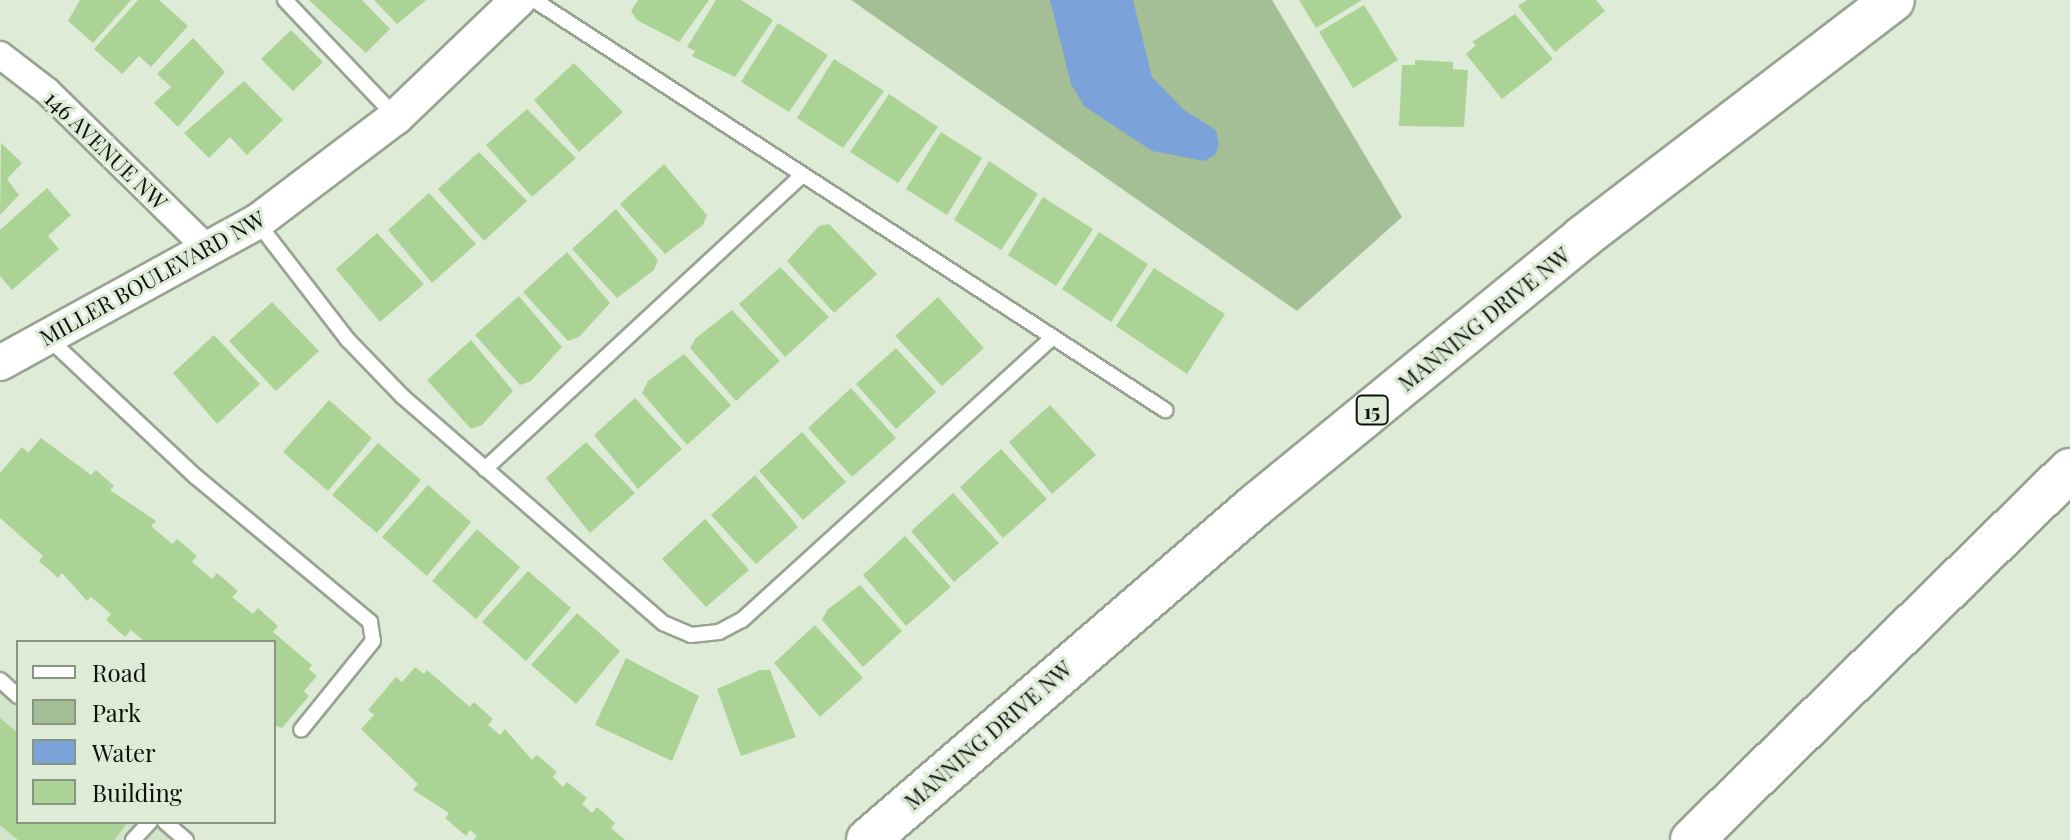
<!DOCTYPE html>
<style>
body{margin:0}
#map{position:relative;width:2070px;height:840px;overflow:hidden;background:#deebd7;font-family:"Playfair Display",serif}
div>[style]{position:absolute}
[style*='--x']{left:calc(var(--x)*1px);top:calc(var(--y)*1px);width:calc(var(--w)*1px);rotate:calc(var(--a)*1deg)}
.built>*{inset:0;background:#d2e4c9}
.green>*{inset:0;background:#a4bf96}
.water>*{inset:0;background:#7ba3da}
.building>*{inset:0;background:#acd396}
.roads{filter:drop-shadow(2px 0 #98a491) drop-shadow(-2px 0 #98a491) drop-shadow(0 2px #98a491) drop-shadow(0 -2px #98a491)}
.service>*{height:14px;margin:-7px;padding:0 7px;transform-origin:7px;border-radius:7px;background:#fff}
.minor>*{height:26px;margin:-13px;padding:0 13px;transform-origin:13px;border-radius:13px;background:#fff}
.tertiary>*{height:34px;margin:-17px;padding:0 17px;transform-origin:17px;border-radius:17px;background:#fff}
.primary>*{height:42px;margin:-21px;padding:0 21px;transform-origin:21px;border-radius:21px;background:#fff}
span{translate:-50% -50%;white-space:nowrap;text-align:center;line-height:1.15;-webkit-text-stroke:6px #deebd7;paint-order:stroke}
.shield-label span{padding:2px 6px;background:#deebd7;border:2px solid;border-radius:6px;-webkit-text-stroke-width:0}
.shield-label{font-size:20px;color:#0d110b;font-weight:700}
.street-label{font-size:22px;color:#0d110b}
.legend{position:absolute;left:16px;top:640px;width:260px;height:184px;box-sizing:border-box;background:#deebd7;border:2px solid #8a9485;margin:0;padding:10px 14px;list-style:none;font-size:24px;color:#0d110b}
.legend li{display:flex;align-items:center;gap:16px;height:40px}
.legend b{width:40px;border:2px solid #8a9485}
</style>
<div id="map">
<div class="built">
<div style="clip-path:polygon(0 676px,18px 692px,18px 822px,168px 822px,189px 840px,0 840px)"></div>
</div>
<div class="green">
<div style="clip-path:polygon(851px 0,1272px 0,1402px 217px,1297px 311px)"></div>
</div>
<div class="water">
<div style="clip-path:polygon(1050px 0,1133px 0,1152px 77px,1184px 110px,1216px 130px,1219px 145px,1215px 155px,1204px 161px,1152px 151px,1084px 106px,1071px 84px)"></div>
</div>
<div class="building">
<div style="clip-path:polygon(80px 0,131px 0,93px 43px,68px 21px)"></div>
<div style="clip-path:polygon(138px 0,159px 0,188px 26px,151px 67px,139px 56px,122px 74px,94px 49px)"></div>
<div style="clip-path:polygon(309px 0,362px 0,390px 29px,366px 53px)"></div>
<div style="clip-path:polygon(374px 0,426px 0,397px 24px)"></div>
<div style="clip-path:polygon(638px 0,709px 0,679px 42px,637px 20px,631px 11px)"></div>
<div style="clip-path:polygon(716px 0,741px 0,773px 20px,735px 77px,692px 56px,695px 51px,687px 47px)"></div>
<div style="clip-path:polygon(1299px 0,1362px 0,1316px 28px)"></div>
<div style="clip-path:polygon(1527px 0,1596px 0,1605px 11px,1555px 52px,1518px 6px)"></div>
<div style="clip-path:polygon(1364px 5px,1398px 60px,1353px 88px,1319px 32px)"></div>
<div style="clip-path:polygon(1515px 14px,1553px 59px,1502px 99px,1466px 54px,1476px 45px,1472px 42px)"></div>
<div style="clip-path:polygon(778px 23px,828px 55px,789px 112px,741px 82px)"></div>
<div style="clip-path:polygon(291px 30px,323px 62px,293px 91px,261px 59px)"></div>
<div style="clip-path:polygon(193px 38px,225px 72px,178px 127px,154px 103px,171px 87px,157px 74px)"></div>
<div style="clip-path:polygon(834px 59px,884px 91px,843px 148px,797px 118px)"></div>
<div style="clip-path:polygon(1415px 60px,1453px 62px,1453px 69px,1468px 70px,1464px 127px,1399px 126px,1402px 65px,1415px 65px)"></div>
<div style="clip-path:polygon(574px 63px,623px 112px,579px 152px,534px 100px)"></div>
<div style="clip-path:polygon(244px 81px,283px 120px,247px 155px,230px 137px,209px 158px,184px 133px)"></div>
<div style="clip-path:polygon(889px 94px,938px 127px,898px 183px,850px 152px)"></div>
<div style="clip-path:polygon(527px 109px,576px 158px,532px 197px,486px 145px)"></div>
<div style="clip-path:polygon(941px 132px,982px 158px,947px 215px,906px 189px)"></div>
<div style="clip-path:polygon(1px 143px,22px 163px,7px 179px,19px 195px,0 215px)"></div>
<div style="clip-path:polygon(479px 152px,527px 201px,484px 241px,438px 189px)"></div>
<div style="clip-path:polygon(989px 161px,1038px 194px,1001px 250px,954px 220px)"></div>
<div style="clip-path:polygon(664px 164px,707px 215px,703px 225px,665px 254px,620px 204px)"></div>
<div style="clip-path:polygon(47px 188px,71px 215px,48px 236px,59px 249px,12px 290px,0 276px,0 230px)"></div>
<div style="clip-path:polygon(429px 193px,476px 244px,432px 283px,388px 230px)"></div>
<div style="clip-path:polygon(1043px 197px,1093px 229px,1056px 286px,1008px 255px)"></div>
<div style="clip-path:polygon(616px 209px,658px 260px,654px 270px,617px 298px,572px 249px)"></div>
<div style="clip-path:polygon(829px 224px,877px 274px,834px 313px,787px 261px,819px 226px)"></div>
<div style="clip-path:polygon(1099px 232px,1148px 264px,1111px 322px,1062px 289px)"></div>
<div style="clip-path:polygon(377px 233px,424px 284px,380px 322px,336px 269px)"></div>
<div style="clip-path:polygon(567px 252px,610px 303px,579px 337px,568px 341px,523px 292px)"></div>
<div style="clip-path:polygon(780px 267px,829px 317px,785px 357px,739px 304px)"></div>
<div style="clip-path:polygon(1154px 268px,1225px 314px,1187px 374px,1116px 326px)"></div>
<div style="clip-path:polygon(519px 296px,562px 347px,531px 381px,520px 385px,475px 335px)"></div>
<div style="clip-path:polygon(938px 297px,984px 348px,942px 386px,895px 336px)"></div>
<div style="clip-path:polygon(272px 302px,319px 351px,276px 391px,229px 341px)"></div>
<div style="clip-path:polygon(732px 310px,780px 361px,736px 401px,690px 348px,696px 338px)"></div>
<div style="clip-path:polygon(214px 335px,260px 384px,217px 424px,173px 373px)"></div>
<div style="clip-path:polygon(471px 340px,513px 391px,482px 425px,471px 429px,427px 380px)"></div>
<div style="clip-path:polygon(896px 348px,936px 392px,896px 429px,856px 384px)"></div>
<div style="clip-path:polygon(684px 354px,731px 405px,687px 445px,642px 393px,648px 381px)"></div>
<div style="clip-path:polygon(851px 388px,896px 438px,852px 477px,808px 428px)"></div>
<div style="clip-path:polygon(635px 398px,682px 449px,638px 489px,594px 435px)"></div>
<div style="clip-path:polygon(329px 400px,372px 438px,328px 491px,283px 452px)"></div>
<div style="clip-path:polygon(1050px 405px,1096px 455px,1052px 494px,1009px 442px)"></div>
<div style="clip-path:polygon(802px 432px,846px 482px,803px 520px,759px 471px)"></div>
<div style="clip-path:polygon(41px 438px,91px 475px,96px 470px,114px 486px,110px 490px,156px 521px,151px 526px,172px 544px,177px 539px,197px 556px,192px 562px,212px 579px,217px 573px,238px 591px,232px 597px,253px 614px,258px 608px,278px 626px,273px 632px,312px 665px,309px 669px,317px 676px,304px 691px,309px 696px,282px 728px,274px 725px,274px 642px,145px 642px,131px 630px,125px 637px,106px 620px,111px 614px,91px 597px,87px 601px,62px 573px,58px 578px,39px 561px,43px 556px,0 518px,0 473px,22px 447px,28px 453px)"></div>
<div style="clip-path:polygon(586px 442px,635px 493px,590px 533px,546px 478px)"></div>
<div style="clip-path:polygon(378px 443px,421px 480px,377px 533px,332px 495px)"></div>
<div style="clip-path:polygon(1001px 449px,1047px 499px,1003px 538px,960px 487px)"></div>
<div style="clip-path:polygon(755px 475px,798px 527px,756px 564px,711px 515px)"></div>
<div style="clip-path:polygon(428px 485px,471px 522px,427px 576px,382px 537px)"></div>
<div style="clip-path:polygon(953px 493px,999px 543px,954px 582px,911px 531px)"></div>
<div style="clip-path:polygon(705px 519px,749px 570px,706px 607px,662px 559px)"></div>
<div style="clip-path:polygon(477px 529px,520px 567px,476px 619px,432px 581px)"></div>
<div style="clip-path:polygon(905px 536px,951px 587px,906px 626px,863px 575px)"></div>
<div style="clip-path:polygon(528px 571px,571px 608px,526px 661px,482px 622px)"></div>
<div style="clip-path:polygon(860px 585px,902px 631px,863px 667px,822px 620px,827px 610px)"></div>
<div style="clip-path:polygon(577px 613px,620px 651px,576px 704px,531px 665px)"></div>
<div style="clip-path:polygon(815px 625px,863px 678px,820px 717px,774px 663px)"></div>
<div style="clip-path:polygon(626px 658px,699px 696px,672px 761px,595px 725px)"></div>
<div style="clip-path:polygon(415px 667px,424px 674px,427px 670px,470px 707px,474px 702px,493px 719px,488px 725px,500px 735px,505px 729px,532px 760px,537px 755px,557px 772px,553px 777px,563px 787px,567px 782px,587px 798px,582px 804px,592px 813px,597px 807px,615px 823px,611px 828px,625px 840px,474px 840px,477px 836px,470px 830px,466px 836px,445px 818px,449px 813px,413px 790px,418px 784px,361px 729px,374px 715px,368px 710px,396px 677px,402px 682px)"></div>
<div style="clip-path:polygon(760px 670px,770px 670px,796px 737px,741px 756px,717px 689px)"></div>
<div style="clip-path:polygon(0 718px,18px 733px,18px 822px,123px 822px,126px 825px,114px 840px,18px 840px,0 825px)"></div>
</div>
<div class="roads">
<div class="service">
<div style="--x:285;--y:0;--w:161;--a:46.5"></div>
<div style="--x:534;--y:0;--w:753;--a:33.01"></div>
<div style="--x:257;--y:222;--w:148;--a:52.4"></div>
<div style="--x:347;--y:339;--w:79;--a:46"></div>
<div style="--x:402;--y:396;--w:346;--a:41"></div>
<div style="--x:663;--y:623;--w:30;--a:23"></div>
<div style="--x:691;--y:635;--w:28;--a:-6"></div>
<div style="--x:719;--y:632;--w:26;--a:-28"></div>
<div style="--x:742;--y:620;--w:420;--a:-42.3"></div>
<div style="--x:48;--y:338;--w:202;--a:43.2"></div>
<div style="--x:195;--y:476;--w:228;--a:39.8"></div>
<div style="--x:370;--y:622;--w:19;--a:81"></div>
<div style="--x:373;--y:641;--w:114;--a:129"></div>
<div style="--x:485;--y:469;--w:431;--a:-42.8"></div>
<div style="--x:0;--y:680;--w:24;--a:42"></div>
<div style="--x:165;--y:822;--w:28;--a:41"></div>
<div style="--x:133;--y:840;--w:25;--a:-47"></div>
</div>
<div class="minor">
<div style="--x:0;--y:55;--w:59;--a:37.5"></div>
<div style="--x:47;--y:91;--w:227;--a:44.5"></div>
</div>
<div class="tertiary">
<div style="--x:0;--y:363;--w:293;--a:-28.8"></div>
<div style="--x:257;--y:222;--w:174;--a:-37.1"></div>
<div style="--x:396;--y:117;--w:169;--a:-43.8"></div>
</div>
<div class="primary">
<div style="--x:868;--y:840;--w:513;--a:-40.81"></div>
<div style="--x:1256;--y:505;--w:423;--a:-39.3"></div>
<div style="--x:1583;--y:237;--w:390;--a:-37.4"></div>
<div style="--x:1692;--y:840;--w:529;--a:-44.39"></div>
</div>
</div>
<div class="shield-label">
<span style="left:1372px;top:410px">15</span>
</div>
<div class="street-label">
<span style="left:106px;top:150px;rotate:44deg">146 AVENUE NW</span>
<span style="left:152px;top:278px;rotate:-29deg">MILLER BOULEVARD NW</span>
<span style="left:1484px;top:319px;rotate:-39deg">MANNING DRIVE NW</span>
<span style="left:988px;top:735px;rotate:-41deg">MANNING DRIVE NW</span>
</div>
<ul class="legend">
<li><b style="height:10px;background:#fff"></b>Road</li>
<li><b style="height:22px;background:#a4bf96"></b>Park</li>
<li><b style="height:22px;background:#7ba3da"></b>Water</li>
<li><b style="height:22px;background:#acd396"></b>Building</li>
</ul>
</div>
